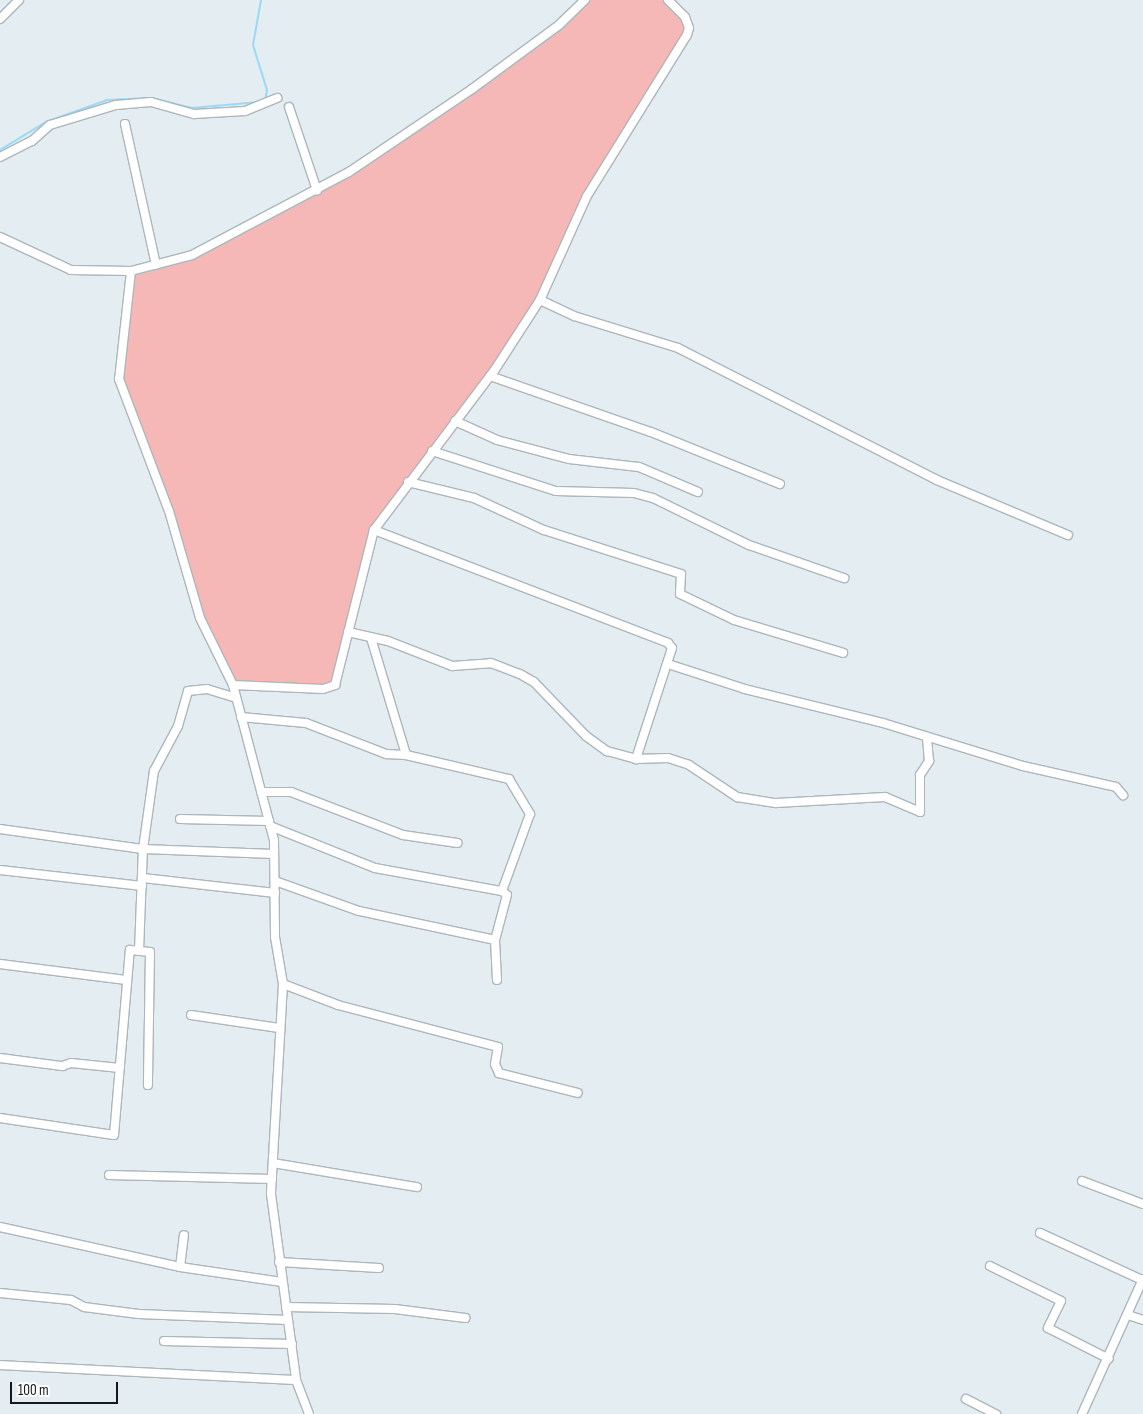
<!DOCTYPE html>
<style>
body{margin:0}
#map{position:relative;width:1143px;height:1414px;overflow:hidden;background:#e3edf2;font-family:"Sofia Sans Condensed",sans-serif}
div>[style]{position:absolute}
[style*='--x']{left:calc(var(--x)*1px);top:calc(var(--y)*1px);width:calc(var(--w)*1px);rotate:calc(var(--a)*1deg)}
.green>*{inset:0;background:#f6b8b6}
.stream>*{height:2px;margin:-1px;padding:0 1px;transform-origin:1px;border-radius:1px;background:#9adaf7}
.roads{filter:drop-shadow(1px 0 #adb6bb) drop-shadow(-1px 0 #adb6bb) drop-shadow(0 1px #adb6bb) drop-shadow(0 -1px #adb6bb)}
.minor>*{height:8px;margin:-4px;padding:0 4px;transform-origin:4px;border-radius:4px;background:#fff}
span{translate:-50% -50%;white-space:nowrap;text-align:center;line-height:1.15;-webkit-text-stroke:4px #fff;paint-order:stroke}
.scale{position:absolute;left:10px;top:1382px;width:108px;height:22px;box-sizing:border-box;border:2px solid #15191a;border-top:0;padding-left:6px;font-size:15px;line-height:18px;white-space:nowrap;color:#15191a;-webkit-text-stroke:4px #fff;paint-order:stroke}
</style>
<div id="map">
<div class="green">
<div style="clip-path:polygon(585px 0,668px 0,689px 28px,587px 196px,552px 274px,522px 327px,374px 530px,331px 688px,233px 685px,207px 634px,169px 511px,119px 379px,131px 271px,192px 255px,350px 172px,472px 89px)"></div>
</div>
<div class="stream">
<div style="--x:261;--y:0;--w:46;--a:100.1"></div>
<div style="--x:253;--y:45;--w:47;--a:72.7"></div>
<div style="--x:267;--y:90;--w:10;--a:101"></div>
<div style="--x:0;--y:150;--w:54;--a:-31.3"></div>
<div style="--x:46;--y:122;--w:65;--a:-19.8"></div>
<div style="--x:107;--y:100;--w:45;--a:-2.5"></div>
<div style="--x:152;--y:98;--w:41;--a:14"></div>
<div style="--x:192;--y:108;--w:67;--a:-5.1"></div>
</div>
<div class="roads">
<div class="minor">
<div style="--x:0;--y:19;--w:27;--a:-45"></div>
<div style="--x:289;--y:107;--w:88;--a:71.4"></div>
<div style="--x:125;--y:124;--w:144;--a:77.6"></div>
<div style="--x:0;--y:157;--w:36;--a:-27"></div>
<div style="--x:32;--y:141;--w:24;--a:-42"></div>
<div style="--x:50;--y:125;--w:69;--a:-16.9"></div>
<div style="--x:116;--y:105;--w:35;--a:-5"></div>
<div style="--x:151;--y:102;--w:45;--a:15.6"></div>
<div style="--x:194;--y:114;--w:51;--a:-3.4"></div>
<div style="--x:245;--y:111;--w:35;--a:-22"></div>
<div style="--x:0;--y:237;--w:78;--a:24.9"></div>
<div style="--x:71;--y:270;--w:60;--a:1"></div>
<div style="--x:131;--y:271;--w:63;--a:-14.7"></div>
<div style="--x:192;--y:255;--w:178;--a:-27.9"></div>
<div style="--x:349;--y:172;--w:148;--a:-34"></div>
<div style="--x:472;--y:89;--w:108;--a:-36.3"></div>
<div style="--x:559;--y:25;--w:36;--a:-44"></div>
<div style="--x:131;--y:271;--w:109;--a:96.3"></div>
<div style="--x:119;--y:379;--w:141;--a:69.3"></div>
<div style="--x:169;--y:511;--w:111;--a:73.8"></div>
<div style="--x:200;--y:618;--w:75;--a:63.8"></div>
<div style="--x:233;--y:685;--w:160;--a:75.2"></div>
<div style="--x:274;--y:840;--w:97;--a:89.4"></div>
<div style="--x:275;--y:937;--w:48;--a:80.3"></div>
<div style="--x:283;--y:984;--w:210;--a:93.3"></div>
<div style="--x:271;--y:1194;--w:188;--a:82.3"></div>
<div style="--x:296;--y:1380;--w:36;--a:69"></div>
<div style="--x:540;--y:300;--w:38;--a:25"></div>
<div style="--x:574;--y:316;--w:109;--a:17.1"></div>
<div style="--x:678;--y:348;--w:291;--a:27"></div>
<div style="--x:937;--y:480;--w:142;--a:22.8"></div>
<div style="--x:490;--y:376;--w:170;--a:19.2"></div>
<div style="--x:651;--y:432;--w:139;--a:22"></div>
<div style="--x:455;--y:421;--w:46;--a:24.3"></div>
<div style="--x:497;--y:440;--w:74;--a:14.8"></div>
<div style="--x:569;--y:459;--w:70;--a:6.5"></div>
<div style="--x:639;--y:467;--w:64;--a:23"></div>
<div style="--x:432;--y:451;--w:130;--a:17.9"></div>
<div style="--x:556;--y:491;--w:78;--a:1.5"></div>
<div style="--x:634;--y:493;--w:20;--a:15"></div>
<div style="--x:653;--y:498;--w:107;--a:26.1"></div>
<div style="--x:749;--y:545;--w:101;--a:19.2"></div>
<div style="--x:408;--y:482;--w:68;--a:13.6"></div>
<div style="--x:474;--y:498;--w:77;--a:24.6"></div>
<div style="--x:544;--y:530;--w:144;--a:17.8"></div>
<div style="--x:681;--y:574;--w:20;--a:93"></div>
<div style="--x:680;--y:594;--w:60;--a:25.7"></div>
<div style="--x:734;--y:620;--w:114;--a:16.8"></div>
<div style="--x:374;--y:530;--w:315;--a:21"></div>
<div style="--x:668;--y:643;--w:6;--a:51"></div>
<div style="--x:672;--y:648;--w:117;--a:108"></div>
<div style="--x:348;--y:632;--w:41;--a:12.7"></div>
<div style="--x:388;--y:641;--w:69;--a:21.3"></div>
<div style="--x:452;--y:666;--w:39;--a:-4"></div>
<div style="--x:491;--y:663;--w:31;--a:21"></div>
<div style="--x:520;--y:674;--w:16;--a:30"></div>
<div style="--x:534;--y:682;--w:75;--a:46.1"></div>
<div style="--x:586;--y:736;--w:26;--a:36"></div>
<div style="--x:607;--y:751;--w:30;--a:15"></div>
<div style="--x:636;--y:759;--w:32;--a:-2"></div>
<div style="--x:668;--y:758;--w:22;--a:18"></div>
<div style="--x:689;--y:765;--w:58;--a:33.7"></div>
<div style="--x:737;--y:797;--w:39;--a:9"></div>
<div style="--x:776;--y:803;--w:109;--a:-3.2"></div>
<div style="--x:885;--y:797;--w:38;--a:23"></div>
<div style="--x:371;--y:638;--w:122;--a:73.3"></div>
<div style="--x:406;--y:755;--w:106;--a:13.1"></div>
<div style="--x:509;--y:779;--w:41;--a:59"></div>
<div style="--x:530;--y:814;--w:82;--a:110"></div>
<div style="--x:502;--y:891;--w:6;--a:39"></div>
<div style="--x:507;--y:895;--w:47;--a:104.9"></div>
<div style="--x:495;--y:940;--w:40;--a:87.1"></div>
<div style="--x:668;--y:664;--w:81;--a:18"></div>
<div style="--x:745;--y:689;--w:142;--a:13.8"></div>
<div style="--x:883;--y:723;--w:146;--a:17.1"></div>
<div style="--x:1023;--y:766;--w:95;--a:12.7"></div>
<div style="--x:1116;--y:787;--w:11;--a:49"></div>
<div style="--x:233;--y:685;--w:90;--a:2.5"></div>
<div style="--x:323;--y:689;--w:13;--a:-18"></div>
<div style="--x:335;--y:685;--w:160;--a:-75.9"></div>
<div style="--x:374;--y:530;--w:199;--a:-53"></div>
<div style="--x:494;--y:371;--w:85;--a:-57.1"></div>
<div style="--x:540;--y:300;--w:114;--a:-65.7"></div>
<div style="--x:587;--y:196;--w:190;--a:-58.2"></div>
<div style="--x:687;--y:35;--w:7;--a:-74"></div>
<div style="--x:689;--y:28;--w:12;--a:-110"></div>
<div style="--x:685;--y:17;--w:24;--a:-135"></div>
<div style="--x:241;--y:717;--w:65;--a:5.3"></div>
<div style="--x:306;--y:723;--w:86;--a:21.2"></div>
<div style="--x:386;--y:754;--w:20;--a:3"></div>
<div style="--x:261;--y:792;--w:30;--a:0"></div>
<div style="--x:291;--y:792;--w:120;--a:21"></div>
<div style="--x:403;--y:835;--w:55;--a:8.4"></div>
<div style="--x:920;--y:812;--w:37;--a:-90"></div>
<div style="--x:920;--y:775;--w:17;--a:-57"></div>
<div style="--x:929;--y:761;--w:23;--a:-95"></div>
<div style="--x:180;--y:819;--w:89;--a:1.3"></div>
<div style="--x:270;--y:826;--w:113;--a:21.8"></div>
<div style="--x:375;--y:868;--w:129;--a:10.3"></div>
<div style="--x:0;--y:829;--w:144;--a:8"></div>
<div style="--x:143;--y:849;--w:131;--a:2.2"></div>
<div style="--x:0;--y:870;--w:143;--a:6.4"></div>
<div style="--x:143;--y:878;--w:133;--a:6.5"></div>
<div style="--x:275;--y:881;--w:89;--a:19.7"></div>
<div style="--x:359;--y:911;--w:139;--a:12"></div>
<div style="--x:139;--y:951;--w:102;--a:-87.8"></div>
<div style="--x:143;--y:849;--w:79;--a:-82"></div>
<div style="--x:154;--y:771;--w:51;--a:-61.9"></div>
<div style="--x:178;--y:726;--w:36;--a:-74"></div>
<div style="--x:188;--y:691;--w:19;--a:-6"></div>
<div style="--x:207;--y:689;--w:30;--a:17"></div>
<div style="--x:0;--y:964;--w:127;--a:7.2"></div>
<div style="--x:283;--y:984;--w:59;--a:20.9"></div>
<div style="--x:338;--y:1005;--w:165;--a:14.7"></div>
<div style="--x:498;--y:1047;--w:17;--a:100"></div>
<div style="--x:495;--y:1064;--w:10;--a:66"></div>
<div style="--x:499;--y:1073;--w:81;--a:14.2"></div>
<div style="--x:191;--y:1015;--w:89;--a:8.4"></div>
<div style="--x:0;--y:1058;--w:63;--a:7.4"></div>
<div style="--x:62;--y:1066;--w:9;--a:-18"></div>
<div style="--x:71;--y:1063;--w:49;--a:5.8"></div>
<div style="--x:0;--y:1118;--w:115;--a:8.5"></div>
<div style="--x:114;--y:1135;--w:186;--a:-85.1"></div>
<div style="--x:130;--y:950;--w:20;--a:6"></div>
<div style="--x:150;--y:952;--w:133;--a:90.9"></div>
<div style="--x:273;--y:1163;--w:146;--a:9.5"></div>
<div style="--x:109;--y:1175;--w:163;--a:1.4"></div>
<div style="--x:1082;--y:1181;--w:65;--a:20.7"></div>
<div style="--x:0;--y:1227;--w:184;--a:12.5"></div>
<div style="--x:180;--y:1267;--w:103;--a:8.4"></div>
<div style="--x:1040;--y:1233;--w:112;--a:24.7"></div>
<div style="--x:279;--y:1262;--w:100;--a:3.4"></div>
<div style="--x:990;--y:1266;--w:79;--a:26.2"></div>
<div style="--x:1061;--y:1301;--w:30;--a:116"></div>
<div style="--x:1048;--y:1328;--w:68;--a:26.9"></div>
<div style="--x:180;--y:1267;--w:32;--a:-83"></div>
<div style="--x:0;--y:1293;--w:71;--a:5.6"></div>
<div style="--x:71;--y:1300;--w:15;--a:28"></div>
<div style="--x:84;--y:1307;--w:55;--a:7.3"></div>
<div style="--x:139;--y:1314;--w:149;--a:2.3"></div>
<div style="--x:286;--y:1307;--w:109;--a:1.1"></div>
<div style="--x:395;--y:1309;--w:71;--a:7.3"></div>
<div style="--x:1128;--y:1315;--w:16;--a:18"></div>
<div style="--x:164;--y:1341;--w:128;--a:1.3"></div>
<div style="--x:0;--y:1365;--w:296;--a:2.9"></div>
<div style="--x:966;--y:1399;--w:34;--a:27"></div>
<div style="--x:1082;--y:1414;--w:148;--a:-65.7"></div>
</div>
</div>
<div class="scale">100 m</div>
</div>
